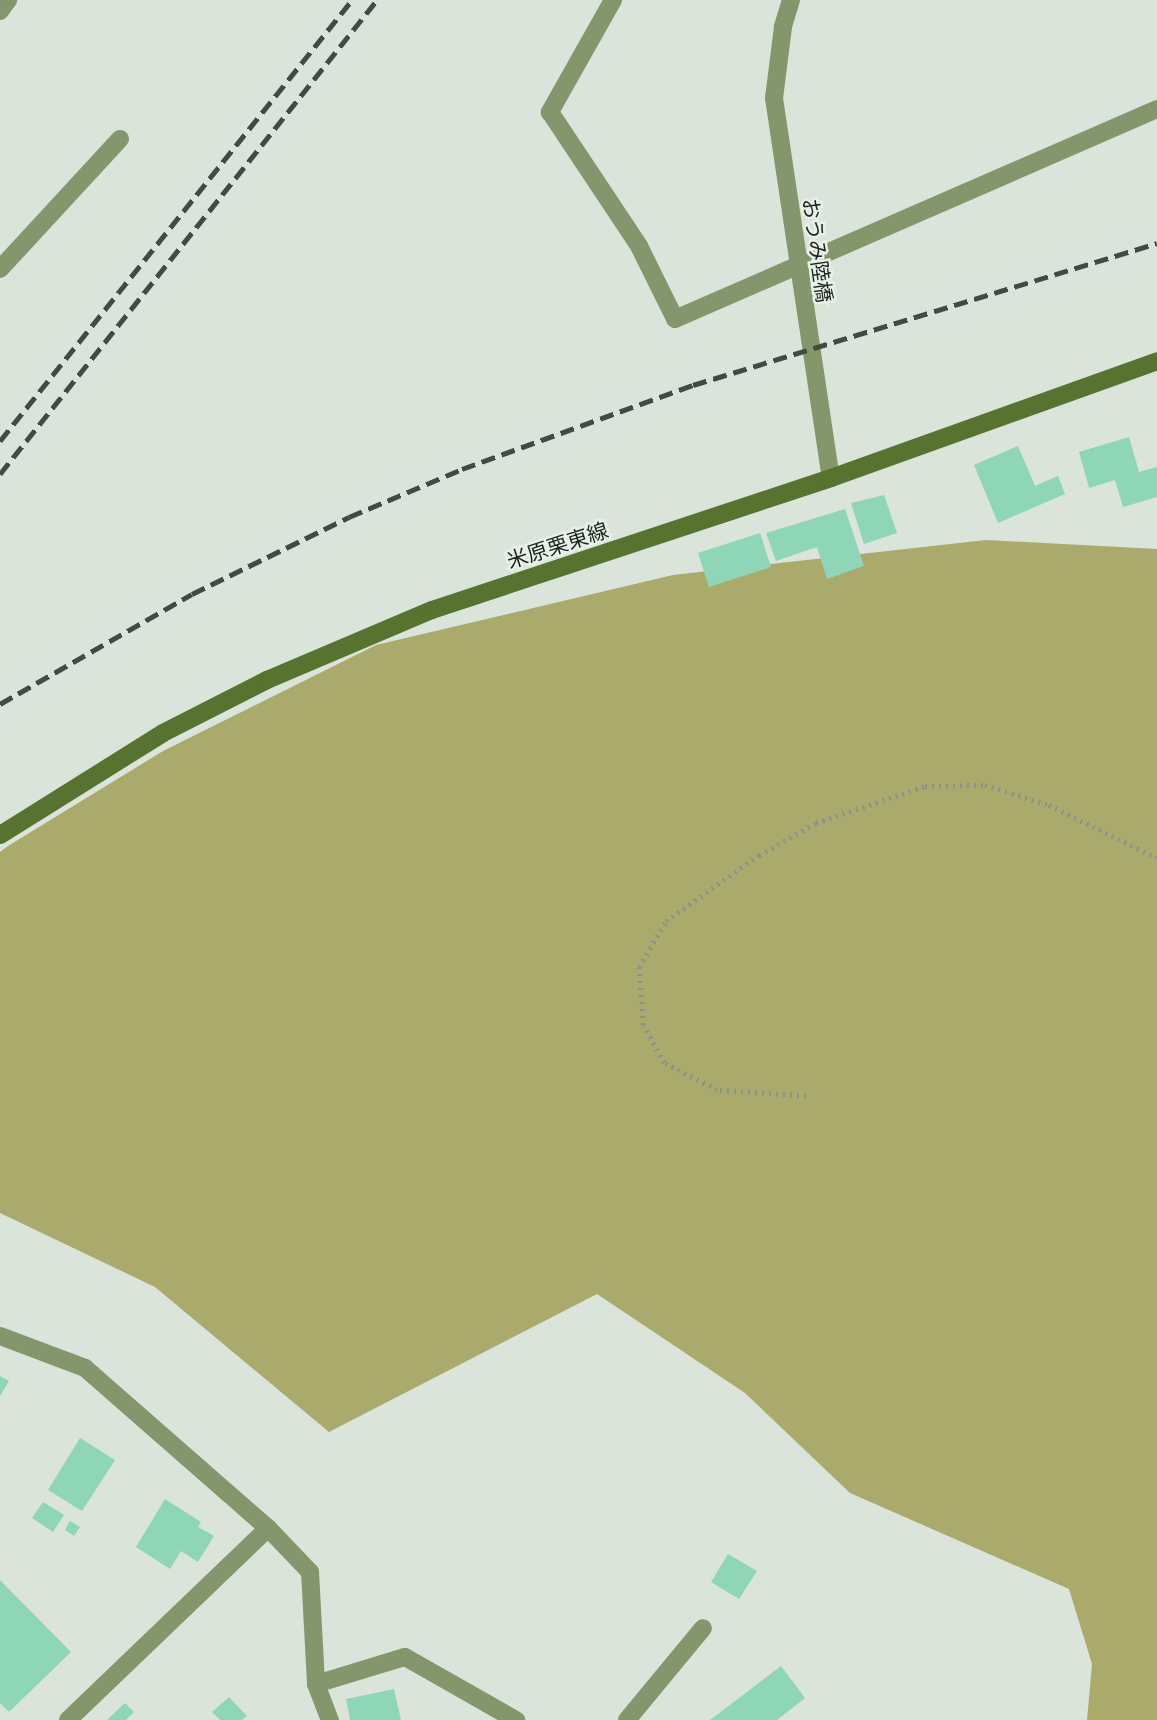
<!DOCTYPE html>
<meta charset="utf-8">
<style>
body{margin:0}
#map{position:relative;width:1157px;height:1720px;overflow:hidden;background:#dae4da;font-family:Georgia,"Noto Sans JP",serif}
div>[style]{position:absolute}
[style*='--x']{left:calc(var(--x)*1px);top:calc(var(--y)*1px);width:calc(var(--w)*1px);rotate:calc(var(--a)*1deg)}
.forest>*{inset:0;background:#aaaa6d}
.building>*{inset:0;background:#8fd5b7}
.path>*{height:4.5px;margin-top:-2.25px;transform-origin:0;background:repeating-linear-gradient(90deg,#8b928b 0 2px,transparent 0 7px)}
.service>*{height:18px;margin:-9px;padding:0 9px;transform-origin:9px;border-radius:9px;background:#84966c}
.minor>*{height:18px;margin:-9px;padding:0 9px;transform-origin:9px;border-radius:9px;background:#84966c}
.tertiary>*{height:18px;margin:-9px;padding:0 9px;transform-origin:9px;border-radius:9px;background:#84966c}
.secondary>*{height:18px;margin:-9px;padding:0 9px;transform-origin:9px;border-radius:9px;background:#587230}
.rail>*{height:5px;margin-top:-2.5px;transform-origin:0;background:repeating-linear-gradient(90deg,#444944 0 14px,transparent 0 21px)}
span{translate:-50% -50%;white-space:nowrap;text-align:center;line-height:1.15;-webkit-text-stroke:5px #e7f1e7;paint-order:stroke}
.street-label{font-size:21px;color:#1f231f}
</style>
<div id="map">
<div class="forest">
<div style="clip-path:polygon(986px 540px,1157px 549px,1157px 1720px,1087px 1720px,1092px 1664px,1069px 1589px,850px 1493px,745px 1393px,597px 1294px,329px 1432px,155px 1287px,0 1213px,0 852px,8px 846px,163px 751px,376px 645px,673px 575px)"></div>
</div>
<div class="building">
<div style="clip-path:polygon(1129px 437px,1139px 472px,1157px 467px,1157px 497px,1123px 507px,1115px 480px,1089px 488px,1079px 452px)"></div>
<div style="clip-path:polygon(1018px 446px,1035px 486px,1058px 476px,1065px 494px,998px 523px,974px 465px)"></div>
<div style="clip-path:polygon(884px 495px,897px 533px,864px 544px,851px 503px)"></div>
<div style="clip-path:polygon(845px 509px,864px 566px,827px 579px,817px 547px,776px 561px,766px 533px)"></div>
<div style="clip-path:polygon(760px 533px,771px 567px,709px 587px,698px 553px)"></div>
<div style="clip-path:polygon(0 1376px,9px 1381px,0 1396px)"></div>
<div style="clip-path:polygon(80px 1438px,115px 1460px,82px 1511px,48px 1490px)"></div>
<div style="clip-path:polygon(165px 1499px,201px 1522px,198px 1527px,214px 1536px,198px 1562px,181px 1551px,170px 1569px,136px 1547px)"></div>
<div style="clip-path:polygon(43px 1502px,64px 1515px,53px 1532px,32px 1518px)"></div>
<div style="clip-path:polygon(70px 1521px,80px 1527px,74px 1536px,65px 1530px)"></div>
<div style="clip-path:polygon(728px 1554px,757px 1571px,739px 1599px,711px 1582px)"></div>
<div style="clip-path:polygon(0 1580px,71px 1652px,9px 1712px,0 1703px)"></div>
<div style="clip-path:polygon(781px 1666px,805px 1698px,777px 1720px,710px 1720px)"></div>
<div style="clip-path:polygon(394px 1689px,401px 1720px,350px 1720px,346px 1699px)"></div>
<div style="clip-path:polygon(229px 1697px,247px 1716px,242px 1720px,220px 1720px,212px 1712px)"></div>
<div style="clip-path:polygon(125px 1703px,134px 1712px,126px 1720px,107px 1720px)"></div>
</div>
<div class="path">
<div style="--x:806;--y:1096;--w:89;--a:-176.1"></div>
<div style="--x:717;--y:1090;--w:59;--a:-153"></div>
<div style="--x:664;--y:1063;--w:43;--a:-118.9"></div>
<div style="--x:643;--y:1025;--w:58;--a:-93.9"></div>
<div style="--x:639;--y:967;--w:53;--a:-59.6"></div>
<div style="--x:666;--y:921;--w:114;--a:-35.4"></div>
<div style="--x:759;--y:855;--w:65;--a:-29.3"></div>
<div style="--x:816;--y:823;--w:115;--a:-18.7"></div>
<div style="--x:925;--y:786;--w:60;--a:-1"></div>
<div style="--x:985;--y:785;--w:67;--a:17.4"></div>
<div style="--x:1049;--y:805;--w:120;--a:26.1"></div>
</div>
<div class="service">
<div style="--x:613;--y:0;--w:129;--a:119.4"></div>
<div style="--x:550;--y:112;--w:161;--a:56.4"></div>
<div style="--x:639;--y:246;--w:81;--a:63.7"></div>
<div style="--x:675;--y:319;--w:526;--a:-23.54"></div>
<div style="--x:0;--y:11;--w:14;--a:-54"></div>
<div style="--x:0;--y:269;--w:177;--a:-47.3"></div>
</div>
<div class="minor">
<div style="--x:0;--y:1336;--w:91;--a:20.6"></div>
<div style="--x:85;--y:1368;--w:243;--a:41.2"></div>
<div style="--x:268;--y:1528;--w:61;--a:46.3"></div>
<div style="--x:310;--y:1572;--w:112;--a:86.9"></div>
<div style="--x:316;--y:1684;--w:39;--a:69"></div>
<div style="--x:316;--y:1684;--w:93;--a:-16.9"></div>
<div style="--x:405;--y:1657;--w:128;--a:29.6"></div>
<div style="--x:68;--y:1720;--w:277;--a:-43.8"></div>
<div style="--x:627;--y:1720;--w:119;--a:-50.4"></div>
</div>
<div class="tertiary">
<div style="--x:791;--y:0;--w:28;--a:107"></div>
<div style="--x:783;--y:27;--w:72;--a:97.2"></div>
<div style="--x:774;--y:98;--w:384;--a:81.5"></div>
</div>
<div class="secondary">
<div style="--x:0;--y:835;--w:192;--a:-32"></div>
<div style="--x:163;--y:733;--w:117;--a:-27"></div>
<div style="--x:267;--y:680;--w:179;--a:-23"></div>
<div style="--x:432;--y:610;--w:420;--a:-18.3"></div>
<div style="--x:831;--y:478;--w:346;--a:-19.7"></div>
</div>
<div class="rail">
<div style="--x:0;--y:441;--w:564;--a:-51.4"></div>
<div style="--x:0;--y:474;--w:606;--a:-51.5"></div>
<div style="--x:0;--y:704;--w:221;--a:-29.8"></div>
<div style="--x:192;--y:594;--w:175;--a:-26.1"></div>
<div style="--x:349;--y:517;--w:123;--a:-23"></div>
<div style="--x:462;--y:469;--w:246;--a:-20"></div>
<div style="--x:693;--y:385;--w:485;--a:-17"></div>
</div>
<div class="street-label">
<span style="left:819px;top:250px;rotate:82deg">おうみ陸橋</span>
<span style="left:557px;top:544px;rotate:-18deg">米原栗東線</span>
</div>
</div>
